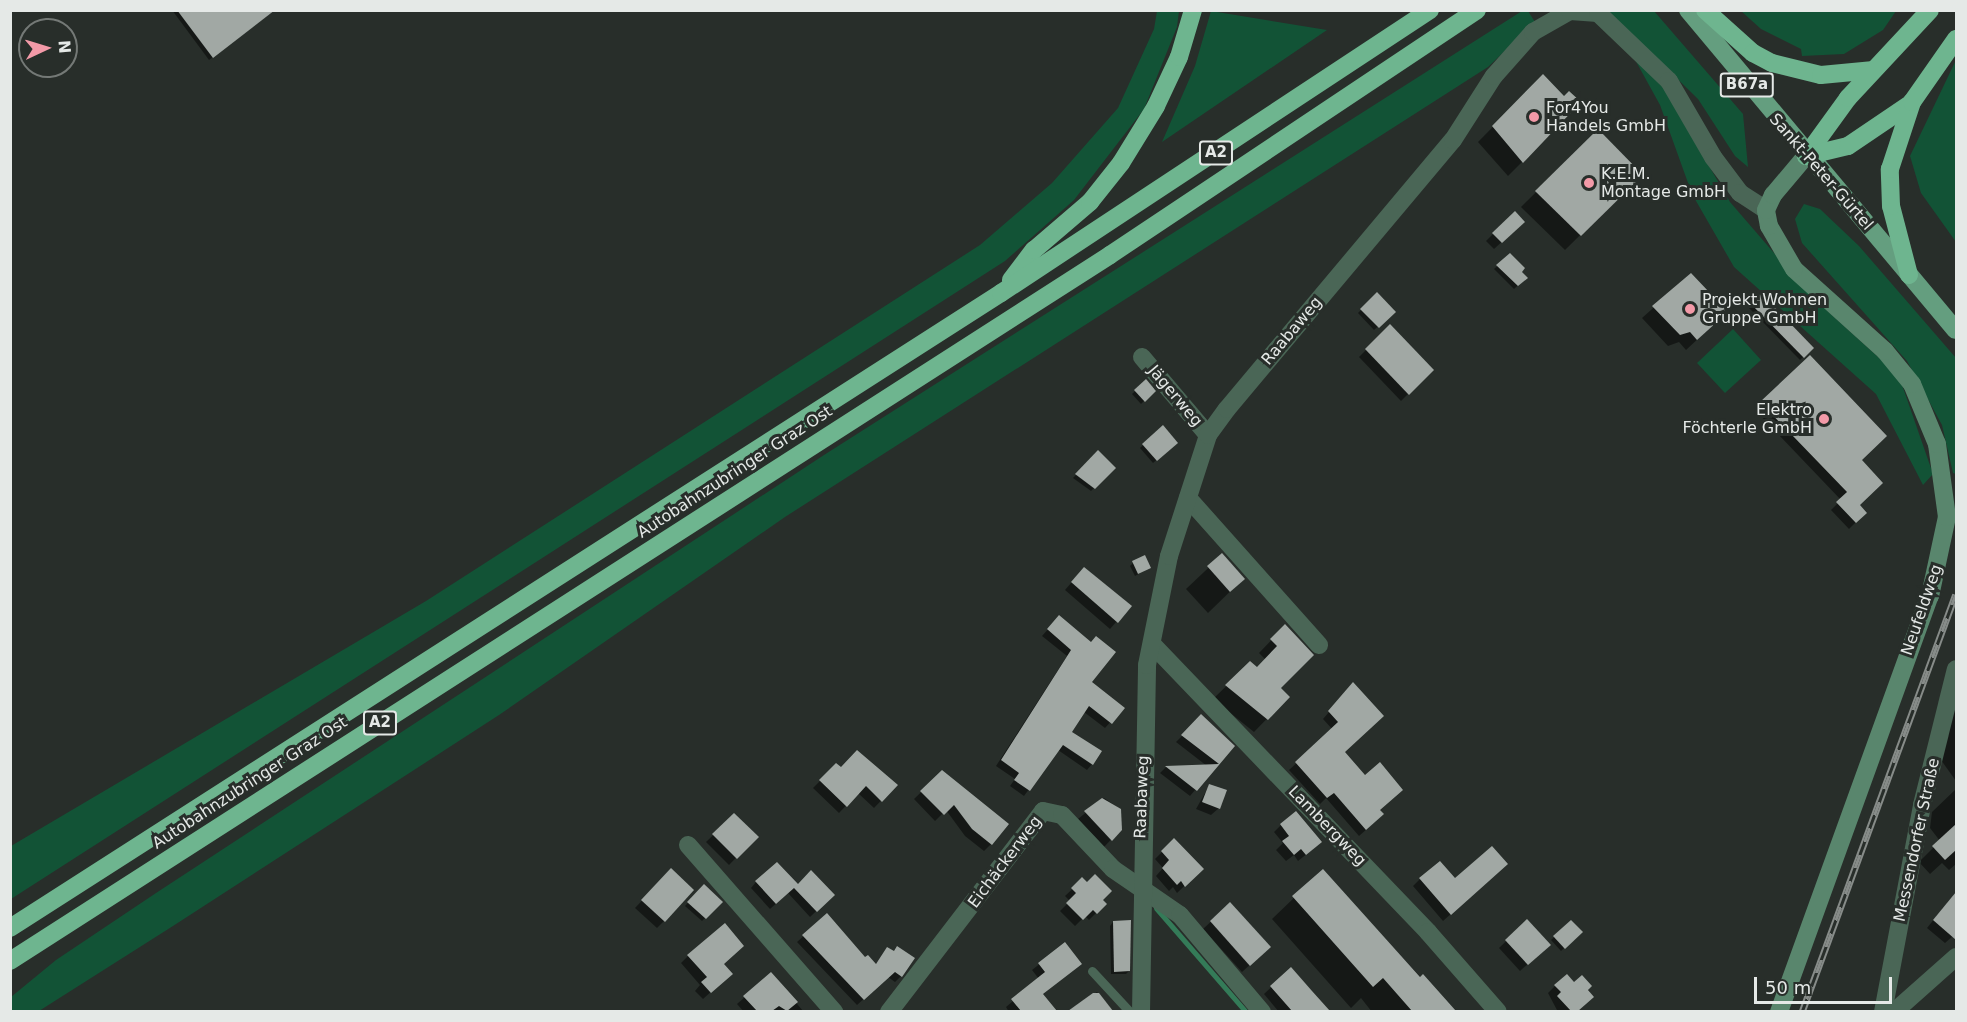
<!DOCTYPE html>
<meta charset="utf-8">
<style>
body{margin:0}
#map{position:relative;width:1967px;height:1022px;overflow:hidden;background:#282e2a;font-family:"DejaVu Sans",sans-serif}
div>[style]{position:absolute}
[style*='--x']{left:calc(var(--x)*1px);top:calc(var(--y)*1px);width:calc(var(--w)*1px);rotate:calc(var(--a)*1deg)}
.green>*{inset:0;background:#125336}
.shadow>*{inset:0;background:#0007}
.stream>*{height:5px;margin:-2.5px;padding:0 2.5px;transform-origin:2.5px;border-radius:2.5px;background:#347b58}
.building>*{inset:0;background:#a1a8a4}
.lane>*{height:9px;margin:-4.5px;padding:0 4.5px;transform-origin:4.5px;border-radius:4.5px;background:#4a6656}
.street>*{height:18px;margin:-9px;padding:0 9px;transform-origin:9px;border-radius:9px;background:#4a6656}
.secondary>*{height:18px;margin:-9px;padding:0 9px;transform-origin:9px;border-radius:9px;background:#59866d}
.primary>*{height:18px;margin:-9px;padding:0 9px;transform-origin:9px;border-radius:9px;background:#649e7f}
.highway>*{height:18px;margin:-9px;padding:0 9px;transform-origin:9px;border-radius:9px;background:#6eb58f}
.rail>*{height:7px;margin-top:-3.5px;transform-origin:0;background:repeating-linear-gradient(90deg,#282e2a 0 14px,#878c89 0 28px);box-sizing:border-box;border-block:2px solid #878c89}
.dots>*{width:16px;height:16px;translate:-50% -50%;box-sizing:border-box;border:3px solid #282e2a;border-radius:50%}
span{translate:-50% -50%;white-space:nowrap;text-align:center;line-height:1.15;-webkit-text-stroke:6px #282e2a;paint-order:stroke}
.shield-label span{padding:2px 4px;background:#282e2a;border:2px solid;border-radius:4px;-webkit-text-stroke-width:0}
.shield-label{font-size:15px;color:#e5e9e7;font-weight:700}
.poi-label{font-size:16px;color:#e5e9e7}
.left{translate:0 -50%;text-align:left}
.right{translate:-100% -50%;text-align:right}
.street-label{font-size:16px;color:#e5e9e7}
.frame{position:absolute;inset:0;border:12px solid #e5e9e7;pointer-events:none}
.north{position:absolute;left:18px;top:18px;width:60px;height:60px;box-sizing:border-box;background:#282e2a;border:2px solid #747976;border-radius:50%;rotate:86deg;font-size:16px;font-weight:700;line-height:24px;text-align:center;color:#e5e9e7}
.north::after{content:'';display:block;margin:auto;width:21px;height:27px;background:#f39aa8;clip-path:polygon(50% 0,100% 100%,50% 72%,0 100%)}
.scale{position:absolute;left:1754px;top:977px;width:138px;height:27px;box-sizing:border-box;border:3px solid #e5e9e7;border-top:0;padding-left:8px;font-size:18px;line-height:21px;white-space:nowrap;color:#e5e9e7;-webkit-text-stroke:4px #282e2a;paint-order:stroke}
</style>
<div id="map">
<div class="green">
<div style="clip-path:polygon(1157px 11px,1179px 11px,1177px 27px,1144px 109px,1074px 200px,1005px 261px,11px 899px,11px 846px,426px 601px,980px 245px,1052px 183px,1118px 108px,1154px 29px)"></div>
<div style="clip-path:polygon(1211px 11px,1327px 30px,1162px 142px,1195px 66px)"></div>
<div style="clip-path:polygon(1522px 11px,1528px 11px,1535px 22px,1488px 67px,785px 517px,499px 715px,173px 926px,39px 1011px,11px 1012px,11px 997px,56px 960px,156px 893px,824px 455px)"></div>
<div style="clip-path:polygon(1608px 11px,1654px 11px,1743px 114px,1748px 167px,1735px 156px,1698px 99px)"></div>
<div style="clip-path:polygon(1741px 11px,1896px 11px,1883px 30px,1844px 54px,1802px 56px,1801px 49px,1761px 29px)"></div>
<div style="clip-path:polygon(1633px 56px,1673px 87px,1702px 154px,1730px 202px,1812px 297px,1899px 376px,1933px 474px,1923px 485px,1876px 394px,1734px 267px,1692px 194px,1660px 105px)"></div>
<div style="clip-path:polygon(1956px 60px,1956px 242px,1921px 193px,1910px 156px)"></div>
<div style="clip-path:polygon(1804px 204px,1820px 209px,1859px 246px,1956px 358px,1956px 474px,1953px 473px,1942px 425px,1907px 361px,1802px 243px,1795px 219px)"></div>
<div style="clip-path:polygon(1733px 329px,1761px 360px,1725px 393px,1697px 363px)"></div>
</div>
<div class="shadow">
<div style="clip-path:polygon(172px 10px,266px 10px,265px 17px,209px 60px)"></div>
<div style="clip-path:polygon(1543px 76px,1522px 162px,1508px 176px,1478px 142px)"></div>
<div style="clip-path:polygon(1598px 131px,1641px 175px,1565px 250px,1521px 207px)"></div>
<div style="clip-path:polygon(1514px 213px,1516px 229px,1494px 249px,1486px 241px)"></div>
<div style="clip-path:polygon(1510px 255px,1526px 278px,1514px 289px,1494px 269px)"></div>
<div style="clip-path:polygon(1690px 275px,1715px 323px,1686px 350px,1679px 342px,1668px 346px,1642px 318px)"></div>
<div style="clip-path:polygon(1377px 294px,1394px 312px,1374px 330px,1358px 313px)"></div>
<div style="clip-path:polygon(1761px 296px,1812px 348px,1800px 360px,1749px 308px)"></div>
<div style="clip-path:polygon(1390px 326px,1432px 370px,1401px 401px,1359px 357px)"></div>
<div style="clip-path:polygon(1810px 357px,1860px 460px,1858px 505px,1865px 513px,1849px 529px,1831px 510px,1841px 500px,1755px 410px)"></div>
<div style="clip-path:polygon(1146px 381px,1154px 391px,1141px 404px,1132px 394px)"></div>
<div style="clip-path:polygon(1162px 427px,1176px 443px,1153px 463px,1140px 448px)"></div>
<div style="clip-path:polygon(1098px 452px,1114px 468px,1091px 491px,1073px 478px)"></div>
<div style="clip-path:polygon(1222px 555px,1243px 579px,1208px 613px,1186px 589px)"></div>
<div style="clip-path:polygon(1133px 563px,1149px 568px,1135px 576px,1130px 566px)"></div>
<div style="clip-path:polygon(1077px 576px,1130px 606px,1110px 629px,1065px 590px)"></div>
<div style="clip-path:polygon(1059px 617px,1090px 682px,1123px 708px,1105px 728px,1084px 712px,1070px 732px,1092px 764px,1087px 770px,1058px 750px,1024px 796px,1010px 786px,1015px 779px,996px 766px,1067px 656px,1042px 636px)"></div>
<div style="clip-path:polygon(1285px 626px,1279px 688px,1288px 697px,1254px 732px,1213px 699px,1250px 663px,1257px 669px,1266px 660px,1259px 653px)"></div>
<div style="clip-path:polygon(1956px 673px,1956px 781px,1936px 753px)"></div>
<div style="clip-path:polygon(1347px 691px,1343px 752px,1365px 777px,1379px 810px,1376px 821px,1359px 836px,1326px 798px,1320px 804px,1289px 770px,1333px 730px,1323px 719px)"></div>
<div style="clip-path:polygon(1201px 717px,1232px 746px,1190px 796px,1160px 773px,1166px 767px,1207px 766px,1176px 742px)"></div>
<div style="clip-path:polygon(836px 765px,841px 769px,896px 785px,874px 808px,858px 793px,839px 813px,813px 788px)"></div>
<div style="clip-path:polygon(942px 772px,991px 844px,984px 851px,965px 836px,946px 810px,935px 821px,914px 799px)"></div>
<div style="clip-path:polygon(1209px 786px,1219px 808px,1211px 815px,1196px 809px)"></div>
<div style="clip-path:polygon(1956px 789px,1956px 864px,1949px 870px,1942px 863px,1930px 874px,1919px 862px,1940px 841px,1930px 828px,1932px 812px)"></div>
<div style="clip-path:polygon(1104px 798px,1120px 809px,1121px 829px,1104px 847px,1078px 819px)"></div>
<div style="clip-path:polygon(734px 815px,756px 837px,729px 865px,706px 842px)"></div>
<div style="clip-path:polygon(1281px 825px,1313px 849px,1298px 861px,1294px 855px,1286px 861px,1276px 850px,1283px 843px,1274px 832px)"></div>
<div style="clip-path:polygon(1174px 840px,1202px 869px,1177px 893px,1173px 887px,1169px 891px,1156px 876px,1163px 868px,1155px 859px)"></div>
<div style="clip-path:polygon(1322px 871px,1453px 1012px,1372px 1012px,1361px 998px,1351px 1008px,1272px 919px)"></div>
<div style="clip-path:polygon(1499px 871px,1443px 921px,1413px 886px,1420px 879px,1455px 880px)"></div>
<div style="clip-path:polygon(664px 877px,664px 921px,657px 928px,635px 908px)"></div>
<div style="clip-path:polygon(1082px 880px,1105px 904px,1089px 920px,1085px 916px,1075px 926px,1060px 911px,1070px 901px,1065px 896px)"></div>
<div style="clip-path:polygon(756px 882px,798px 886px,833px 895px,810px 917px,788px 893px,770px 909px,751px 888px)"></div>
<div style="clip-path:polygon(704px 886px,721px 902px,702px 921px,685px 906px)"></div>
<div style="clip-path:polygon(1956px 901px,1956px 939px,1953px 936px,1945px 943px,1927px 928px,1943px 908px)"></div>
<div style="clip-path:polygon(1230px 904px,1262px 954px,1242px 972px,1203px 929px)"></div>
<div style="clip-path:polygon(827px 915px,865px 959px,875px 965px,888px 949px,901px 976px,895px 982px,888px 977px,857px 1005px,797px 942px)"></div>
<div style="clip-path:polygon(1527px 921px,1541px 952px,1520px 971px,1499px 948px)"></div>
<div style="clip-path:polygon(1113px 922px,1129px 971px,1126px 974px,1111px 974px,1110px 926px)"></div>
<div style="clip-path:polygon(1571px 922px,1581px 932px,1561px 951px,1551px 940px)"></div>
<div style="clip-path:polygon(1065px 944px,1080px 964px,1042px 995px,1055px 1012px,1009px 1012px,1006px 1007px,1039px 979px,1032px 970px)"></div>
<div style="clip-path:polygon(688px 956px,722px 964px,723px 981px,703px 999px,695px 991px,700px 985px,681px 963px)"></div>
<div style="clip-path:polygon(1291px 969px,1328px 1012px,1279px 1012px,1264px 994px)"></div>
<div style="clip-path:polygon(771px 974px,804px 1012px,744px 1012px,737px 1004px)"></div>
<div style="clip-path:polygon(1582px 978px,1592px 996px,1576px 1012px,1558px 1012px,1548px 993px,1555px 986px,1574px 985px)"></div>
<div style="clip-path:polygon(1097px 992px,1111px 1012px,1070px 1012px,1071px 1011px)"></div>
</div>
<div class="stream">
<div style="--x:1156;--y:908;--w:138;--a:49.1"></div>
</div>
<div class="building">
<div style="clip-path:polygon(177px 10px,275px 10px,213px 58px)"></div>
<div style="clip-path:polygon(1543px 74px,1564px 96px,1569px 91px,1581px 102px,1523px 163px,1492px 126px)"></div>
<div style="clip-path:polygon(1598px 129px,1643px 175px,1581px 236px,1535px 191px)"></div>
<div style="clip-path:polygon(1515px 211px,1525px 222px,1502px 243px,1492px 233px)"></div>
<div style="clip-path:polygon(1510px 253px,1525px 268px,1522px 272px,1528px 278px,1518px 286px,1496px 265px)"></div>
<div style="clip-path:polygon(1691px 273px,1728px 312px,1697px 340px,1690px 332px,1680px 335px,1652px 306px)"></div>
<div style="clip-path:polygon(1377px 292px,1396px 312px,1379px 328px,1360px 309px)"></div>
<div style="clip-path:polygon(1761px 293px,1814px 348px,1804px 358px,1751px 304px)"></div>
<div style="clip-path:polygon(1390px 324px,1434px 370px,1409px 395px,1365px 349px)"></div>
<div style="clip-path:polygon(1810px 355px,1887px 436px,1862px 460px,1883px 483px,1860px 505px,1867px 513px,1856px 523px,1836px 502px,1847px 492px,1760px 402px)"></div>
<div style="clip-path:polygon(1146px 379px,1156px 391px,1145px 402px,1134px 390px)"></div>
<div style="clip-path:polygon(1163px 425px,1178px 443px,1157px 461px,1142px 444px)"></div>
<div style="clip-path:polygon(1098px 450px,1116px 468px,1095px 489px,1075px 474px)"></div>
<div style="clip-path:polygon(1222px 553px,1245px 579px,1230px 592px,1207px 566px)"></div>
<div style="clip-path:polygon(1145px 555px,1151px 568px,1138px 574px,1132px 561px)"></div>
<div style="clip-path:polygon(1084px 567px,1132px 606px,1118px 623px,1071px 582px)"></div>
<div style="clip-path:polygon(1059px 615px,1091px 642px,1096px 636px,1116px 652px,1092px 682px,1125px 708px,1112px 724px,1089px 706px,1072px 732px,1102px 751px,1093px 765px,1063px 745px,1030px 791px,1014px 780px,1019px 773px,1001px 760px,1071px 650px,1047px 629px)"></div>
<div style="clip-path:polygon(1285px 624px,1314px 655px,1281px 688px,1290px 697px,1268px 720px,1225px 685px,1250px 661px,1257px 667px,1277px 646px,1270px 639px)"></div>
<div style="clip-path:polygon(1353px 682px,1384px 716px,1345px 752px,1365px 775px,1380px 762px,1403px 790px,1380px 810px,1384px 814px,1366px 830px,1334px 793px,1327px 798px,1295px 762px,1338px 722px,1328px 711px)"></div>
<div style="clip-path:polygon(1201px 714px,1235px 746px,1197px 791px,1165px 766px,1219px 764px,1181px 735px)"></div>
<div style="clip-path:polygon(857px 750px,898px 785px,882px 802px,866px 786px,847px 807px,819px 780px,836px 763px,841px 767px)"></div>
<div style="clip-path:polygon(942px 770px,1009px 824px,992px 845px,972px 829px,954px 805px,944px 815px,920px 791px)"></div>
<div style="clip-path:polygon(1209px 784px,1227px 790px,1220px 809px,1202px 802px)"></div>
<div style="clip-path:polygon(1102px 798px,1121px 809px,1122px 830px,1112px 841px,1084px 811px)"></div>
<div style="clip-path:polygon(1296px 811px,1322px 842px,1306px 855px,1301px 849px,1294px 855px,1282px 841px,1289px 836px,1280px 824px)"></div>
<div style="clip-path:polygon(734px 813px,759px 837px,737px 859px,712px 834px)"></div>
<div style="clip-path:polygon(1956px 824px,1956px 850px,1945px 860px,1932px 846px)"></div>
<div style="clip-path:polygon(1174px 838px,1204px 869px,1185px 887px,1181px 881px,1177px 885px,1162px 868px,1169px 860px,1161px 851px)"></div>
<div style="clip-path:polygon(1492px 846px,1508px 864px,1451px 915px,1419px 878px,1440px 861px,1455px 878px)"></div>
<div style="clip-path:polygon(777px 862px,798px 884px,811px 870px,835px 895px,817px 912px,794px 888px,776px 904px,755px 881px)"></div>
<div style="clip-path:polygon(671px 868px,694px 890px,665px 922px,641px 900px)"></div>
<div style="clip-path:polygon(1323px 869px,1420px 977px,1423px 974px,1456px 1011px,1412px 1011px,1383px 978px,1373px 987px,1292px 896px)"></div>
<div style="clip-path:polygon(1095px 874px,1112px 891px,1103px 900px,1107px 904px,1097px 914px,1093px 910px,1083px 920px,1066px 903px,1076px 893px,1071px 888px,1082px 877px,1087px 882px)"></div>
<div style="clip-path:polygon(704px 884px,723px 902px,706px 919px,687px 902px)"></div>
<div style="clip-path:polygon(1956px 892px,1956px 940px,1933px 920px)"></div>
<div style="clip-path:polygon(1230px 902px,1271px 947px,1250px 966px,1210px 921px)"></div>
<div style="clip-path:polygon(827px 913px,865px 957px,868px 955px,876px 964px,887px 947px,894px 951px,897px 946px,915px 958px,902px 977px,895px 972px,864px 1000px,802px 935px)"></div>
<div style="clip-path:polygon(1527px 919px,1551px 945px,1528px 965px,1505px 940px)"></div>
<div style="clip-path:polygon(1131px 920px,1130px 971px,1114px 972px,1113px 921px)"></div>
<div style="clip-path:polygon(1571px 920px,1583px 932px,1565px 949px,1553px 936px)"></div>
<div style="clip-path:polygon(725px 923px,744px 946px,724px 964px,733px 974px,711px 993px,701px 982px,707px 977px,687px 955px)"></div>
<div style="clip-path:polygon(1065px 942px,1082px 964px,1043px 994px,1057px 1011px,1021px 1011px,1011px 999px,1045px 972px,1038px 963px)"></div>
<div style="clip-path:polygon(1291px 967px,1312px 991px,1330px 1011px,1292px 1011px,1270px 986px)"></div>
<div style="clip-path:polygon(771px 972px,798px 1002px,787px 1011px,779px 1006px,772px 1011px,757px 1011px,743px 996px)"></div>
<div style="clip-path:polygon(1567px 974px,1574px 982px,1582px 975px,1592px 986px,1588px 990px,1594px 997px,1578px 1011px,1571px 1011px,1557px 996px,1561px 992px,1554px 985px)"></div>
<div style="clip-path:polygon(1093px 993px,1099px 993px,1113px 1011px,1068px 1011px)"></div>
</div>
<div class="lane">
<div style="--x:1092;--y:971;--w:56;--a:47.2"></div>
</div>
<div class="street">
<div style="--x:1142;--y:357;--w:102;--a:49.8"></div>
<div style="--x:1188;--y:498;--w:197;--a:48.3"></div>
<div style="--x:1152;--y:644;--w:399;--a:46.2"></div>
<div style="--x:1428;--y:932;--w:106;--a:48.8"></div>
<div style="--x:688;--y:845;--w:222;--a:48.8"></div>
<div style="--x:889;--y:1012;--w:253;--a:-52.5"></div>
<div style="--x:1043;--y:811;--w:19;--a:12"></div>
<div style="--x:1062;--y:815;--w:74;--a:46.6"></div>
<div style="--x:1113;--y:869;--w:81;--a:34.5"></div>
<div style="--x:1180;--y:915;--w:127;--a:49.8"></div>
<div style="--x:1141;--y:1012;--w:347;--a:-89"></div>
<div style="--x:1147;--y:665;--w:111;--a:-78.6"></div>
<div style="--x:1169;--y:556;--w:127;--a:-72.1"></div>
<div style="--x:1208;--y:435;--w:32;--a:-54"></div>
<div style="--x:1227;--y:409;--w:351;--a:-50"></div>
<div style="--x:1453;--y:140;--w:76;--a:-57.4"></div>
<div style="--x:1494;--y:76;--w:59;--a:-48.4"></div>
<div style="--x:1533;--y:32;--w:43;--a:-29.6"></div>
<div style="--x:1570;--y:11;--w:28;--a:4"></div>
<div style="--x:1598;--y:13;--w:98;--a:43.8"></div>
<div style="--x:1669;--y:81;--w:88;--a:59.9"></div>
<div style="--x:1713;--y:157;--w:45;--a:53.1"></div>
<div style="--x:1740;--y:193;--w:31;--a:33"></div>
<div style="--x:1883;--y:1012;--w:211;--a:-79.3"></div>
<div style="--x:1922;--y:805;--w:140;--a:-76"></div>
<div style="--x:1894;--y:1012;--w:83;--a:-41.6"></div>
</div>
<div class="secondary">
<div style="--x:1779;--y:1012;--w:443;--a:-70.1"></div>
<div style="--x:1930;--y:596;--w:81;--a:-77.9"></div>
<div style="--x:1947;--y:517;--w:74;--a:-97.8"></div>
<div style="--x:1937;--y:444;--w:65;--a:-112.6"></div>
<div style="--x:1912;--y:384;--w:43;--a:-129.3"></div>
<div style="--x:1885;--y:351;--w:122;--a:-138"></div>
<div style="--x:1794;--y:269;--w:50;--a:-120.2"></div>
<div style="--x:1769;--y:226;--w:16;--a:-101"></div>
<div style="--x:1766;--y:210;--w:17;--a:-65"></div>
<div style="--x:1773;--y:195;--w:51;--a:-49.8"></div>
</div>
<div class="primary">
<div style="--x:1688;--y:10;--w:417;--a:50.1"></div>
</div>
<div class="highway">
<div style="--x:1705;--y:10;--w:64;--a:41.9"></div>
<div style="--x:1753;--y:53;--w:21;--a:28"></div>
<div style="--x:1772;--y:63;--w:50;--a:13.8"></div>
<div style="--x:1821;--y:75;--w:53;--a:-5.4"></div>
<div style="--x:1806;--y:156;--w:72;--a:-54.1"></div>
<div style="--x:1848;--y:98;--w:120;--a:-47"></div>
<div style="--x:1806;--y:156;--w:43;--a:-13.4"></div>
<div style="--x:1848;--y:146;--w:75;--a:-34.1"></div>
<div style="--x:1909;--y:275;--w:71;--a:-104.6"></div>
<div style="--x:1891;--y:206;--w:37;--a:-92"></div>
<div style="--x:1890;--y:169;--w:71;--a:-71.8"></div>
<div style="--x:1912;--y:102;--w:77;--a:-55.1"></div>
<div style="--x:1011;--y:280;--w:38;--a:-53"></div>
<div style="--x:1034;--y:250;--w:74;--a:-40.6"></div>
<div style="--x:1090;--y:202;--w:50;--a:-51.5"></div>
<div style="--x:1121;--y:163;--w:67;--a:-58.4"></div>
<div style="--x:1156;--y:106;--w:54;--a:-64.9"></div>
<div style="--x:1179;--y:57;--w:49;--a:-73.4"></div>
<div style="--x:10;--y:928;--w:1177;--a:-32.65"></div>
<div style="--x:1001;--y:293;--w:514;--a:-33.41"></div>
<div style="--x:10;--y:961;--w:1307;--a:-32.69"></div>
<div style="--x:1110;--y:255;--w:441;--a:-33.7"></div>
</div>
<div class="rail">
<div style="--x:1802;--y:1012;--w:445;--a:-69.8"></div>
</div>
<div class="dots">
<div style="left:1534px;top:117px;background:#f39aa8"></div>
<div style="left:1589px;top:183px;background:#f39aa8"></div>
<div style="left:1690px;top:309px;background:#f39aa8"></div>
<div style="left:1824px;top:419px;background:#f39aa8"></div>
</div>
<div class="shield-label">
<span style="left:1747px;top:85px">B67a</span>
<span style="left:1216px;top:153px">A2</span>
<span style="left:380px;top:723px">A2</span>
</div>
<div class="poi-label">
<span class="left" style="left:1546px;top:117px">For4You<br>Handels GmbH</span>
<span class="left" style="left:1601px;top:183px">K.E.M.<br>Montage GmbH</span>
<span class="left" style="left:1702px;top:309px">Projekt Wohnen<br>Gruppe GmbH</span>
<span class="right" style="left:1812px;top:419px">Elektro<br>Föchterle GmbH</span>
</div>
<div class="street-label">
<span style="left:1821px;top:172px;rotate:49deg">Sankt-Peter-Gürtel</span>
<span style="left:1292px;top:331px;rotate:-50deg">Raabaweg</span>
<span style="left:1175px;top:396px;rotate:50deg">Jägerweg</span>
<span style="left:735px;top:472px;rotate:-33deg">Autobahnzubringer Graz Ost</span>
<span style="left:1922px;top:610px;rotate:-71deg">Neufeldweg</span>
<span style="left:250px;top:783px;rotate:-33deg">Autobahnzubringer Graz Ost</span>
<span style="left:1142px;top:797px;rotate:-88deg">Raabaweg</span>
<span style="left:1327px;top:826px;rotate:46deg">Lambergweg</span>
<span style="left:1917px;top:840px;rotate:-78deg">Messendorfer Straße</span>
<span style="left:1005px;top:862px;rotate:-53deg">Eichäckerweg</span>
</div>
<div class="frame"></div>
<div class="north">N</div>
<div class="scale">50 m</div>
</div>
